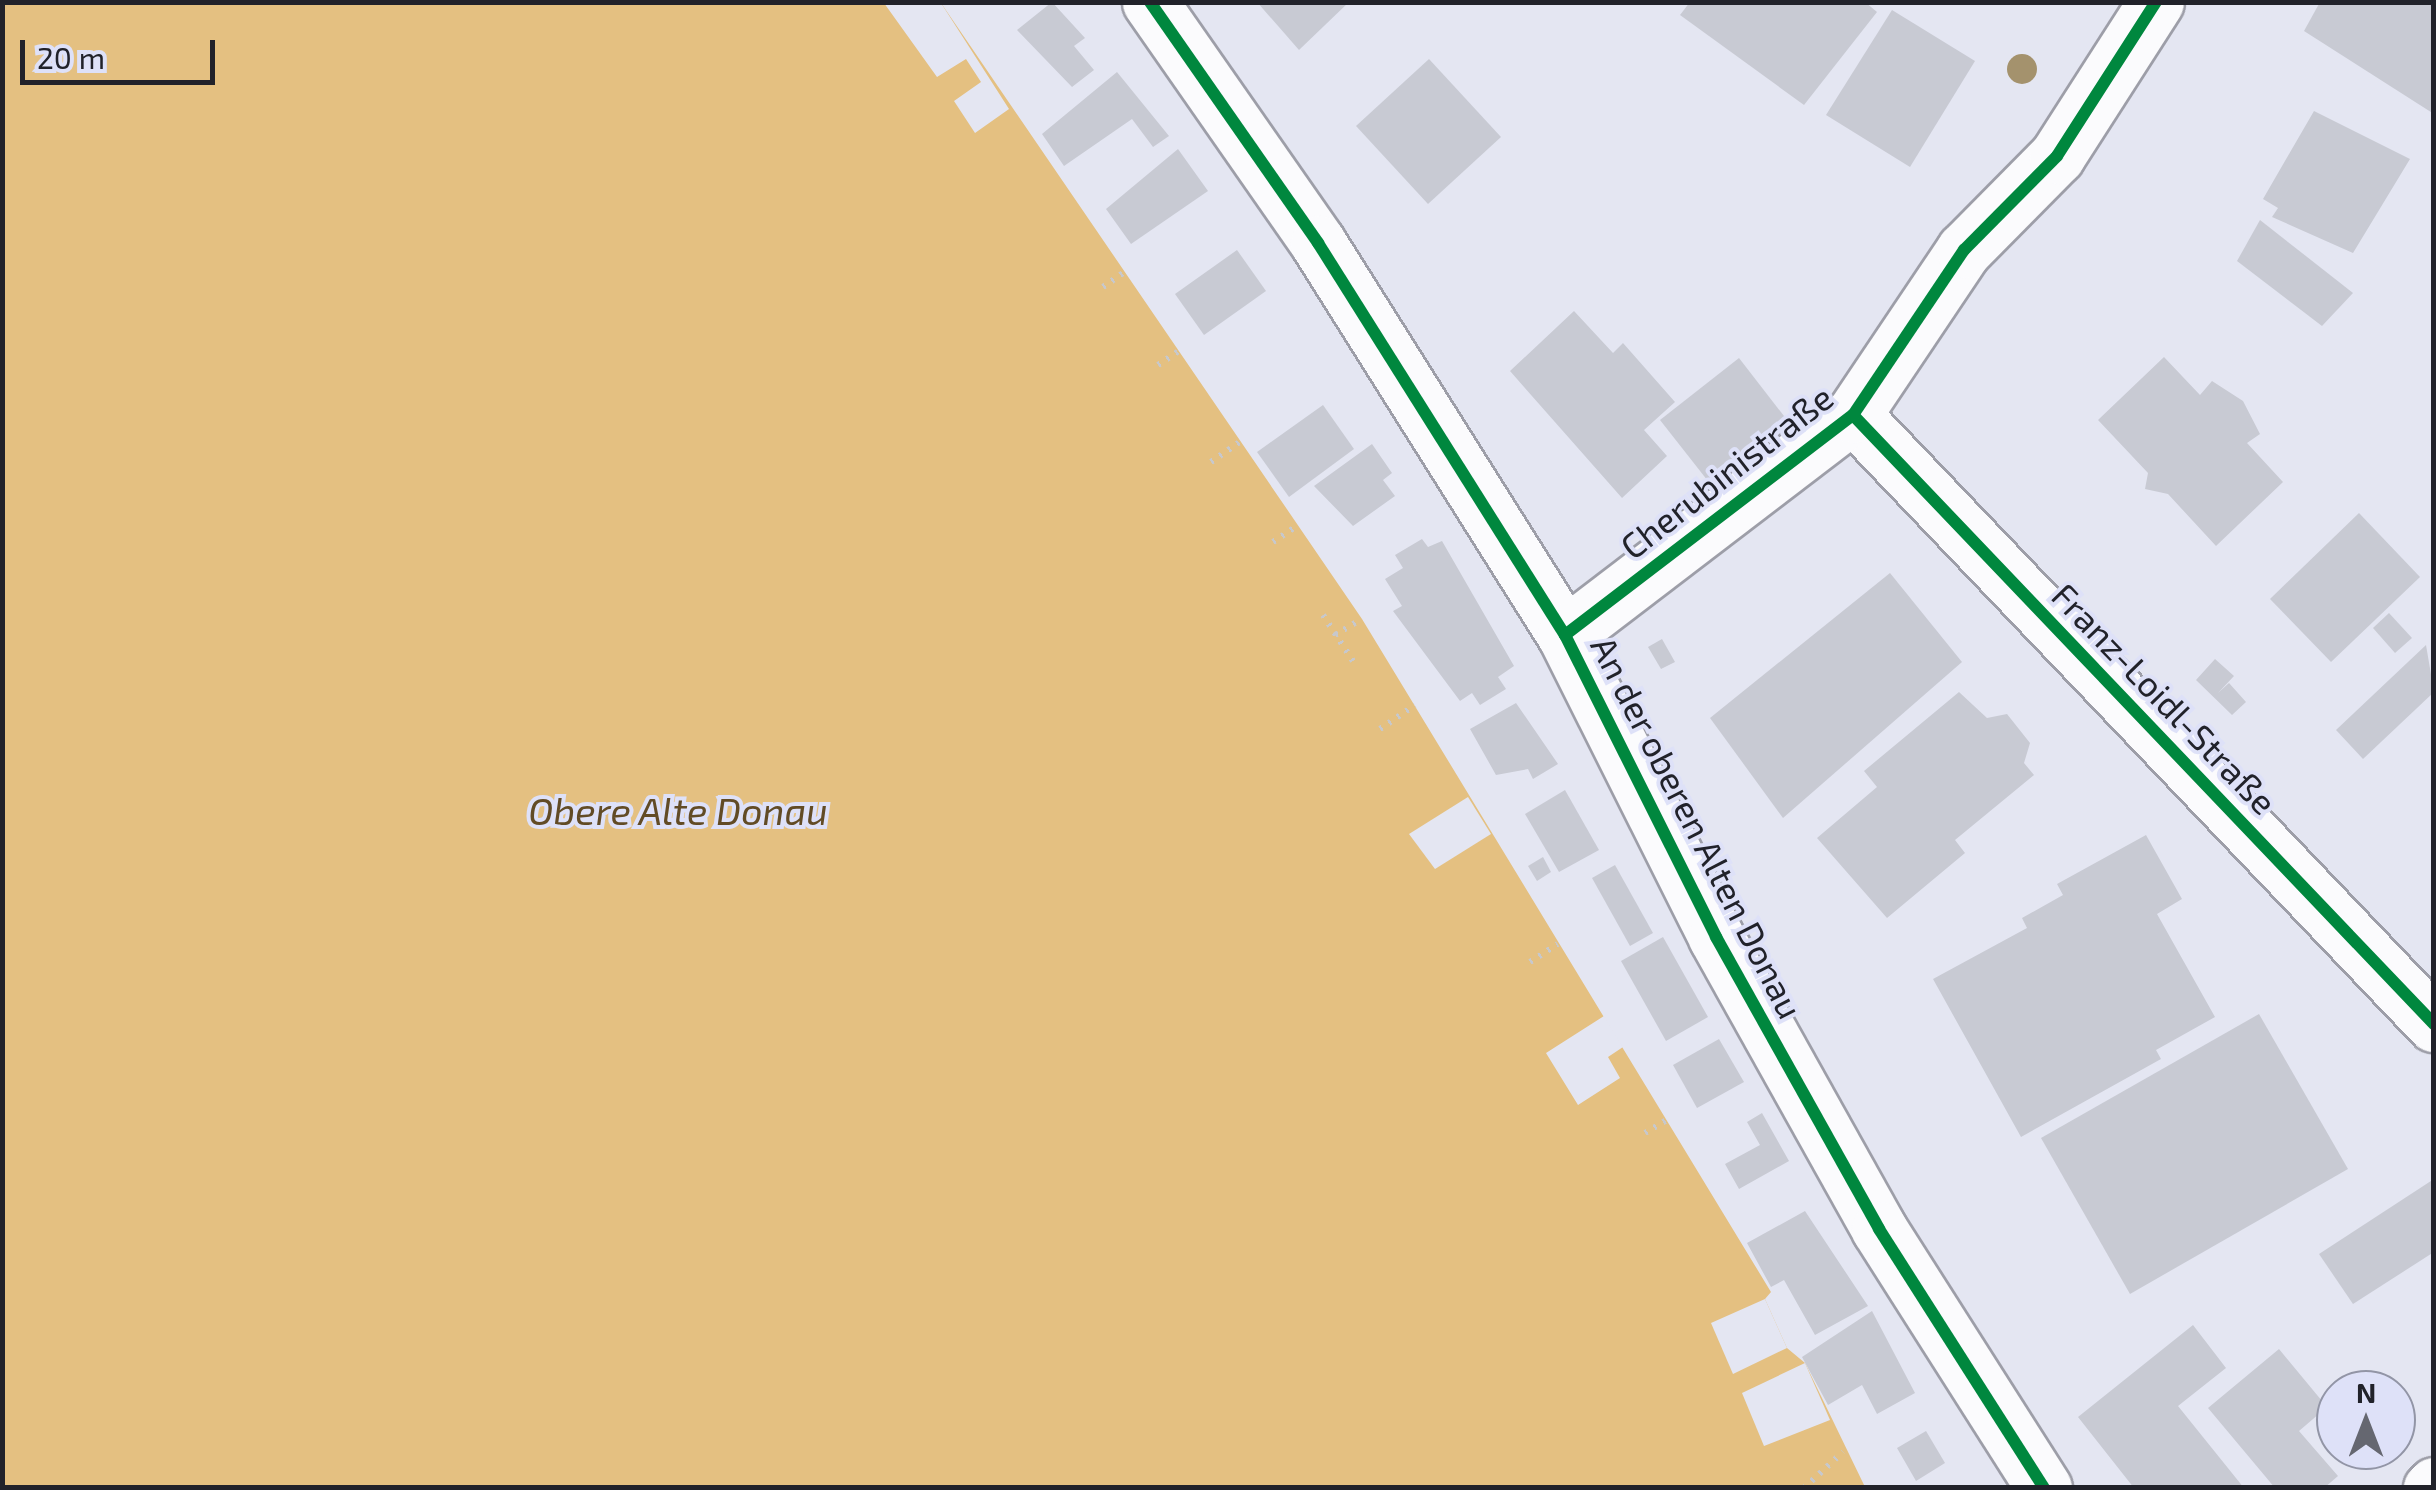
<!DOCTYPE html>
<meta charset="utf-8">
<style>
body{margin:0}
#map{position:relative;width:2436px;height:1490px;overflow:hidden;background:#e4e6f2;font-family:"Exo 2",sans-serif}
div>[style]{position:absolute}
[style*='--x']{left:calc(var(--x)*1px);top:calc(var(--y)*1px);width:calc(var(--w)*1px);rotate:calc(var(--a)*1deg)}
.water>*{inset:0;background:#e4c081}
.pier>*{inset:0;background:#e4e6f2}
.building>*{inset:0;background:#c8cad3}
.path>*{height:6px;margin-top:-3px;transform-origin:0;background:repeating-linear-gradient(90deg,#c7c8cc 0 2.5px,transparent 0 10.5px)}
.roads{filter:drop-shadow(2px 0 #9d9ea8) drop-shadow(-2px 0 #9d9ea8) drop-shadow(0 2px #9d9ea8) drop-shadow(0 -2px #9d9ea8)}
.minor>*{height:55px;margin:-27.5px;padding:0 27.5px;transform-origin:27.5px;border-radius:27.5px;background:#fbfbfd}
.cycleway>*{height:12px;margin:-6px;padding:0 6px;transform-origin:6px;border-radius:6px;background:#00873e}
.trees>*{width:30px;height:30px;margin:-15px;border-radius:50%;background:#a4926d}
span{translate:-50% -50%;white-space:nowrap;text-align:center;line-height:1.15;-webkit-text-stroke:8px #dee1f8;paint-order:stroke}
.street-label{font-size:35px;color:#21222a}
.water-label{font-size:38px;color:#624b25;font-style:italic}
.frame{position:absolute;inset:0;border:5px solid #21222a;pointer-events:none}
.north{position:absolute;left:2316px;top:1370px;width:100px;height:100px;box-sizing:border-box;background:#dee1f8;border:2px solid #9295a6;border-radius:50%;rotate:0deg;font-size:28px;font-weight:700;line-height:40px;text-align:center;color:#21222a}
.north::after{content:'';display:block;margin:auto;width:35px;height:45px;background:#656770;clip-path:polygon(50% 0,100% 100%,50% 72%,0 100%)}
.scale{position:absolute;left:20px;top:40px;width:195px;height:45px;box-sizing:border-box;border:5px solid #21222a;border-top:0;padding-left:12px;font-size:30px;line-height:35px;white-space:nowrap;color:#21222a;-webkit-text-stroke:8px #dee1f8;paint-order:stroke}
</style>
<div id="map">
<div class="water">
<div style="clip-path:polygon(3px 2px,941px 3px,1362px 619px,1771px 1292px,1765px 1299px,1787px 1348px,1805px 1363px,1865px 1487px,3px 1488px)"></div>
</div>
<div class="pier">
<div style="clip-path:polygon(884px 3px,941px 3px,1009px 109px,975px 133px,954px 101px,981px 82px,966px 59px,937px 77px)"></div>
<div style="clip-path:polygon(1468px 797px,1491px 834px,1435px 869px,1409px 834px)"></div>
<div style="clip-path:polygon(1604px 1016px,1623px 1047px,1608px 1057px,1620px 1078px,1578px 1105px,1546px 1053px)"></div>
<div style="clip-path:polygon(1765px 1299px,1787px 1348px,1733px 1374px,1711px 1323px)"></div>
<div style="clip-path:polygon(1805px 1363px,1830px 1420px,1764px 1446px,1742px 1393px)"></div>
</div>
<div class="building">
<div style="clip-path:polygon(1052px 2px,1085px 38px,1074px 46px,1094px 70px,1072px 87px,1017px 30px)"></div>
<div style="clip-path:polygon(1257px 2px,1349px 2px,1299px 50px)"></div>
<div style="clip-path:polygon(1690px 2px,1865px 2px,1877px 12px,1804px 105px,1680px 15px)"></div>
<div style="clip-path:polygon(2320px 2px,2434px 2px,2434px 114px,2304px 31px)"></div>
<div style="clip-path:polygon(1892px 10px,1975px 61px,1910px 167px,1826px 115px)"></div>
<div style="clip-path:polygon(1429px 59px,1501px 137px,1428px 204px,1356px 126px)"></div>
<div style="clip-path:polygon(1117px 72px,1169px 136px,1153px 147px,1132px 119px,1064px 166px,1042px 134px)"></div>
<div style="clip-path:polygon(2314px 111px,2410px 159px,2353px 253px,2272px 217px,2278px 208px,2263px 199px)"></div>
<div style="clip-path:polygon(1178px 149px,1208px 191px,1131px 244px,1106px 209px)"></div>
<div style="clip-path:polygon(2260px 220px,2353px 293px,2322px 326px,2237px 261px)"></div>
<div style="clip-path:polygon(1237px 250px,1266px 291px,1204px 335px,1175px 294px)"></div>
<div style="clip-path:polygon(1574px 311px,1613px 353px,1623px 343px,1675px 402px,1644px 430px,1667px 456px,1622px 498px,1510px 371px)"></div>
<div style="clip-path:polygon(2164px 357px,2200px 395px,2212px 381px,2243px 401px,2260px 434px,2247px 443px,2283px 482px,2216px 546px,2168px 494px,2145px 489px,2148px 473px,2098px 420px)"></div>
<div style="clip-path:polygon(1739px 358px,1794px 429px,1715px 490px,1660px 420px)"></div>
<div style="clip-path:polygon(1323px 405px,1354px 449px,1289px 497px,1257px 452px)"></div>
<div style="clip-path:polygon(1372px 444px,1392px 473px,1383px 480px,1395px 496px,1353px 526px,1314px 486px)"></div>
<div style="clip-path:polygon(2359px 513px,2420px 577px,2331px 662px,2270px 599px)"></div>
<div style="clip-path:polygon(1422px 539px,1428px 547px,1442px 541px,1514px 666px,1498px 677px,1506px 689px,1480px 705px,1472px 693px,1460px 701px,1393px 611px,1402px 606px,1385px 579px,1403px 568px,1395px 555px)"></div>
<div style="clip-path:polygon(1890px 573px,1962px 662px,1783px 818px,1710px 718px)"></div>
<div style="clip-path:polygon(2389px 613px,2412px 638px,2395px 653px,2373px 628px)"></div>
<div style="clip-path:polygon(1662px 639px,1675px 662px,1661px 669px,1648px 647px)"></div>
<div style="clip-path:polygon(2426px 645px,2434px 692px,2363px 759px,2336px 730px)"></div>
<div style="clip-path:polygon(2215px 659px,2234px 676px,2218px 693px,2229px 683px,2246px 702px,2232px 715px,2196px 680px)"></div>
<div style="clip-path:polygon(1959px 692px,1987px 718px,2007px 714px,2030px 743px,2024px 763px,2034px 775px,1955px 840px,1965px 853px,1887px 918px,1817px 838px,1877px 787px,1864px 771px)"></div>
<div style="clip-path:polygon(1516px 703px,1558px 764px,1533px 779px,1528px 769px,1496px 775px,1470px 729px)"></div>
<div style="clip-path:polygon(1565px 790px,1599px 850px,1559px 872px,1525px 814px)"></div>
<div style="clip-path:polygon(2146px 835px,2182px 899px,2157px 914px,2215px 1017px,2156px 1050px,2161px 1059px,2021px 1137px,1933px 979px,2027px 928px,2022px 918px,2063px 895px,2057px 884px)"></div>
<div style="clip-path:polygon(1543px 857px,1551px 872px,1537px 881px,1528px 866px)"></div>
<div style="clip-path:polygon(1615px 865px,1653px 933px,1630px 946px,1592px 878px)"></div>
<div style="clip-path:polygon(1663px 937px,1708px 1017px,1666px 1041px,1621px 961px)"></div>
<div style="clip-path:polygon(2259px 1014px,2348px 1169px,2130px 1294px,2041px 1138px)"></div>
<div style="clip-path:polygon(1719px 1039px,1744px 1082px,1697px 1108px,1673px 1065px)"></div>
<div style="clip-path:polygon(1762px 1113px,1789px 1161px,1739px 1189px,1725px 1164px,1760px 1145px,1747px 1122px)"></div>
<div style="clip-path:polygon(2434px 1179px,2434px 1252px,2353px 1304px,2319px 1254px)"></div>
<div style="clip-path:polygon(1805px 1211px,1868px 1306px,1815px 1335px,1784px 1280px,1771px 1287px,1747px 1243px)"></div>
<div style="clip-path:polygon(1872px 1311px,1915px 1393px,1877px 1414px,1862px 1385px,1828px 1405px,1802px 1357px)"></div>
<div style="clip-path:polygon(2193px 1325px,2226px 1368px,2178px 1406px,2244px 1488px,2134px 1488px,2078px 1417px)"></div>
<div style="clip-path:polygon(2279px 1349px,2327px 1407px,2299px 1431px,2338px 1476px,2324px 1488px,2275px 1488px,2208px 1408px)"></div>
<div style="clip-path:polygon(1926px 1431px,1945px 1463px,1916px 1481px,1897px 1448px)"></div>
</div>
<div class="path">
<div style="--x:1103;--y:287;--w:28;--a:-35"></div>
<div style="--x:1158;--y:365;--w:29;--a:-34"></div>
<div style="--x:1211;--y:462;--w:38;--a:-35"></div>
<div style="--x:1273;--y:542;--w:30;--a:-34"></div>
<div style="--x:1323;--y:615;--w:55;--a:56.9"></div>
<div style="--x:1335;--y:635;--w:31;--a:-31"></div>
<div style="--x:1380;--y:729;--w:42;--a:-34.4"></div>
<div style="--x:1530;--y:962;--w:33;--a:-33"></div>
<div style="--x:1645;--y:1133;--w:26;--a:-31"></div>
<div style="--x:1804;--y:1488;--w:53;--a:-42.7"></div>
</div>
<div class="roads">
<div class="minor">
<div style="--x:1150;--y:2;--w:294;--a:55.1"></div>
<div style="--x:1318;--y:243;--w:463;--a:57.8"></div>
<div style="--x:1565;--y:635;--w:338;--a:63.4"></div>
<div style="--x:1716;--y:937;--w:334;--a:60.8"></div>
<div style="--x:1879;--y:1229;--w:307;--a:57.5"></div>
<div style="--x:1853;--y:415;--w:842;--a:46.35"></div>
<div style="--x:1565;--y:635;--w:362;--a:-37.4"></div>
<div style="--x:1853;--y:415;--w:199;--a:-56.1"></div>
<div style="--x:1964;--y:250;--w:132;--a:-45.3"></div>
<div style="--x:2057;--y:156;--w:183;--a:-57.3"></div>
<div style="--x:2431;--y:1488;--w:4;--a:-45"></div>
</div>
</div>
<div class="cycleway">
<div style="--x:1150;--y:2;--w:294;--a:55.1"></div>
<div style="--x:1318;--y:243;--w:463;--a:57.8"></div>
<div style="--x:1565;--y:635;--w:338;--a:63.4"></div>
<div style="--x:1716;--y:937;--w:334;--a:60.8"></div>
<div style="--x:1879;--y:1229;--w:307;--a:57.5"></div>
<div style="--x:1853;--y:415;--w:842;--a:46.35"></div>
<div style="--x:1565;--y:635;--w:362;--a:-37.4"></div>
<div style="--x:1853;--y:415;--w:199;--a:-56.1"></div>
<div style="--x:1964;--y:250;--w:132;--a:-45.3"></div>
<div style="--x:2057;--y:156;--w:183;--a:-57.3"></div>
</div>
<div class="trees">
<div style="left:2022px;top:69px"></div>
</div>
<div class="street-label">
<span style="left:1726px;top:471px;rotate:-38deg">Cherubinistraße</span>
<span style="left:2165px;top:698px;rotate:46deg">Franz-Loidl-Straße</span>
<span style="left:1698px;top:827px;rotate:63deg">An der oberen Alten Donau</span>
</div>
<div class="water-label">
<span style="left:678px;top:811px">Obere Alte Donau</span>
</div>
<div class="frame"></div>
<div class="north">N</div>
<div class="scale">20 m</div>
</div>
